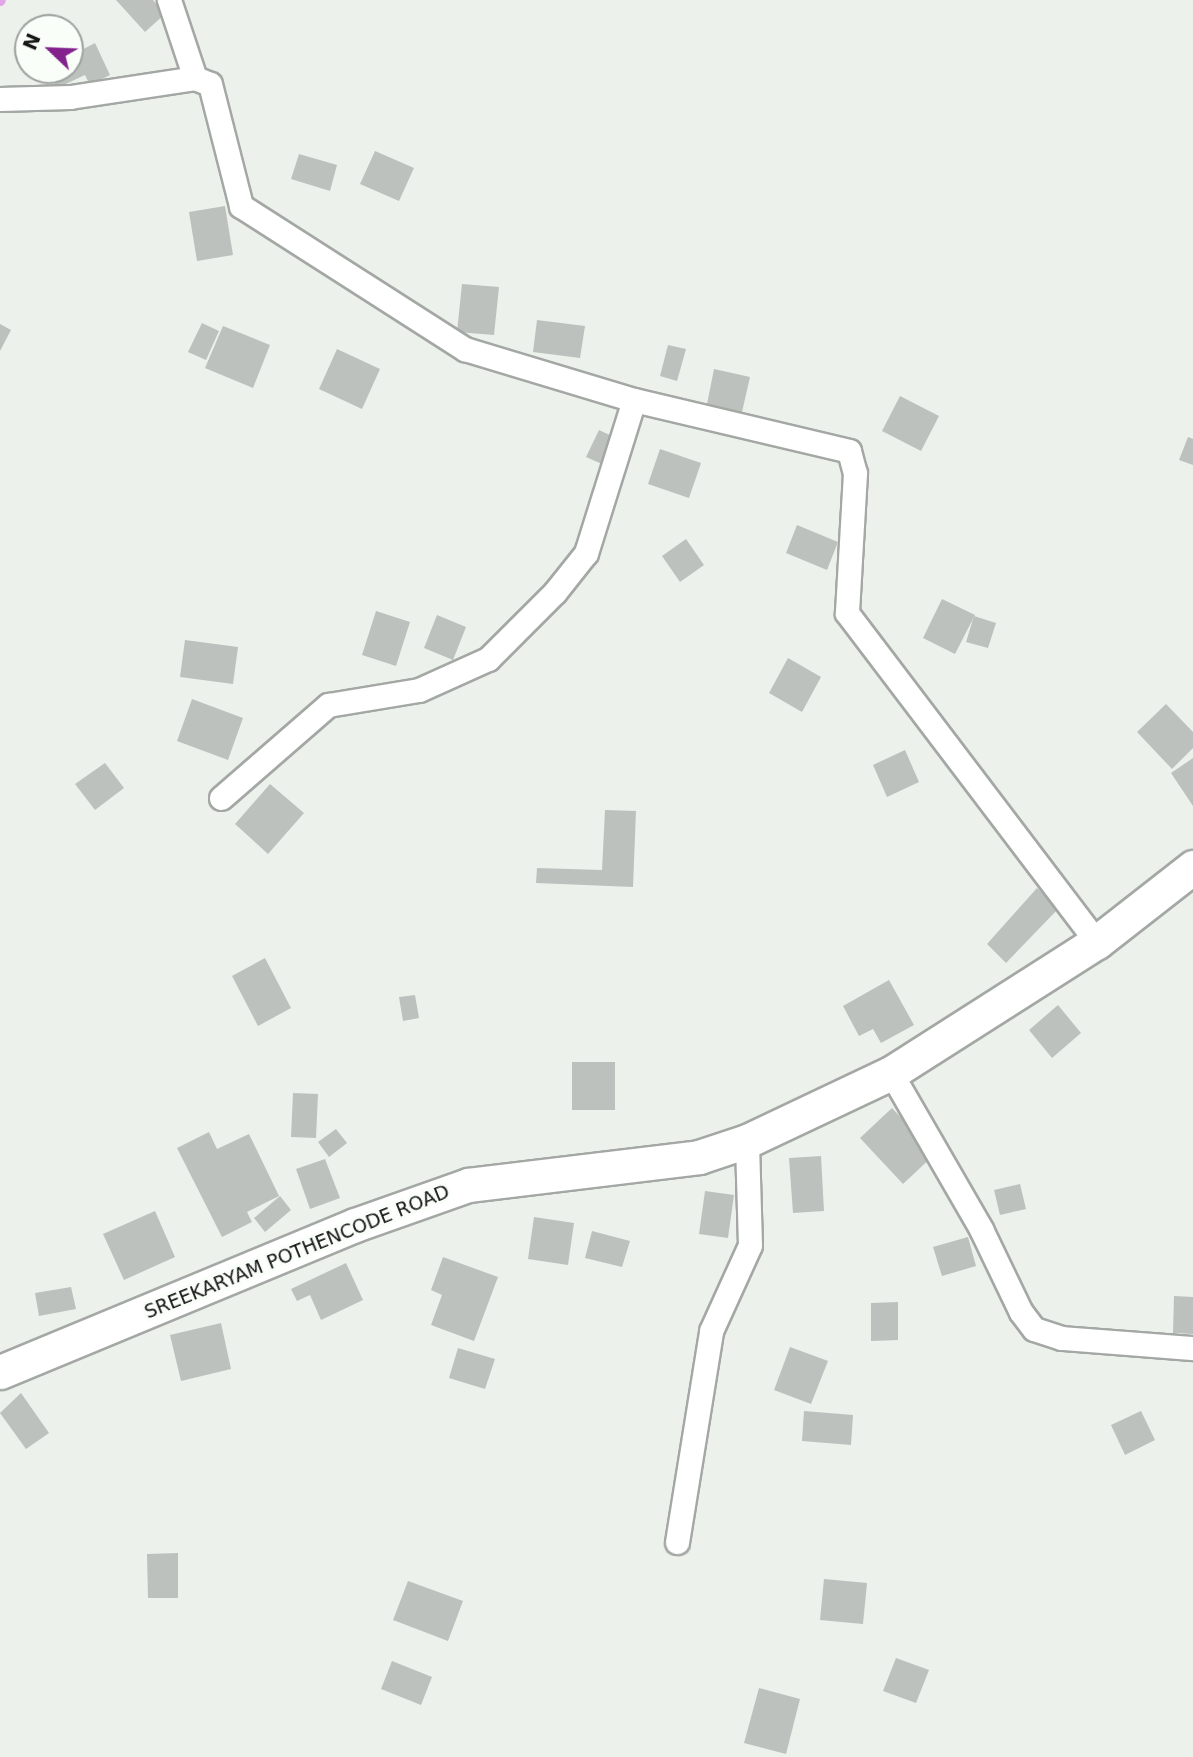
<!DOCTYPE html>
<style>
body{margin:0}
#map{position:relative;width:1193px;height:1757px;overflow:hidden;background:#ecf1ec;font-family:"DejaVu Sans",sans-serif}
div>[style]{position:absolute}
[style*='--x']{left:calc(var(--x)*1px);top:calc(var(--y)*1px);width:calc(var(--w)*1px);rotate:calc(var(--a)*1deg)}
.stream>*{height:9px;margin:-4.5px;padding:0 4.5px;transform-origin:4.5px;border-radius:4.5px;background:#e2a5e7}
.building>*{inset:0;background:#bdc1bd}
.roads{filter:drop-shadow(2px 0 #a4a8a4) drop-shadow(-2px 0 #a4a8a4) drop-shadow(0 2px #a4a8a4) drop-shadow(0 -2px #a4a8a4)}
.minor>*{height:23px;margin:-11.5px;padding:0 11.5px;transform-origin:11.5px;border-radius:11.5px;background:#fff}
.secondary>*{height:33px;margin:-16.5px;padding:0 16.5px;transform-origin:16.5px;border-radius:16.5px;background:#fff}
span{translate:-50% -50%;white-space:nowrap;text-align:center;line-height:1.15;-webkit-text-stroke:6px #f9fef9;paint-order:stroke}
.street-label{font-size:19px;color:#151715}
.north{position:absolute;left:14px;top:14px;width:70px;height:70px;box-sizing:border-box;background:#f9fef9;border:2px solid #9ea29e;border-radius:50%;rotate:293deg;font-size:19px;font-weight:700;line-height:28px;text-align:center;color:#151715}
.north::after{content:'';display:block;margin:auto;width:24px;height:32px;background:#83228d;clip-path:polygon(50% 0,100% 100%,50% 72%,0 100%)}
</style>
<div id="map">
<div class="stream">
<div style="--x:0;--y:1;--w:1;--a:-45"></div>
</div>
<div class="building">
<div style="clip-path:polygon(116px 0,153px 0,165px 14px,145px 32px)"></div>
<div style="clip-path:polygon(95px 43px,110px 75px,90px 85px,85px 75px,57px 88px,49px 70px,70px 70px,70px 56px)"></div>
<div style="clip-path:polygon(375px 151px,414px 168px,399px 201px,360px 184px)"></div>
<div style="clip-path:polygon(299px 154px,337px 165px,330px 191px,291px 179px)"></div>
<div style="clip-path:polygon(225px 206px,233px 255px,197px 261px,189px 212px)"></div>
<div style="clip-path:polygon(462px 284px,499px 287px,494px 335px,457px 332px)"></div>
<div style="clip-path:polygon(537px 320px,585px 326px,580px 358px,533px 352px)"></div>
<div style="clip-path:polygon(202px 323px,219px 331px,206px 360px,188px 352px)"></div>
<div style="clip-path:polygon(0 324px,11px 330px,0 351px)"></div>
<div style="clip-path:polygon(223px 326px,270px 345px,253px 388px,205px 368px)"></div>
<div style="clip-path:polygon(668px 345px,686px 349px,677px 381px,660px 376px)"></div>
<div style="clip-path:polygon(337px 349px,380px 369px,362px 409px,319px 389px)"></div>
<div style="clip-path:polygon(714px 369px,750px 377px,742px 412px,707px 404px)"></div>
<div style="clip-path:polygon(900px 396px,939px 416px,921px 451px,882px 431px)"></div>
<div style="clip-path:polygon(599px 430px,616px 438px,604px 465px,586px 457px)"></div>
<div style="clip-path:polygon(1188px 437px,1193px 439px,1193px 465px,1179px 460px)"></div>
<div style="clip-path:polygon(660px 449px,701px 463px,689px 498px,648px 484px)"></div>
<div style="clip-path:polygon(797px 525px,838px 542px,827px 570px,786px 553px)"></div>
<div style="clip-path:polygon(686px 539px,704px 565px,680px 582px,662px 556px)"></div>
<div style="clip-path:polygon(942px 599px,975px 615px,955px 654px,923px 638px)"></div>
<div style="clip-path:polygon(376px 611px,410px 622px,396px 666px,362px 655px)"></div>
<div style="clip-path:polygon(437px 615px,466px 627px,453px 660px,424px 648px)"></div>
<div style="clip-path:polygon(974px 616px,996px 623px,988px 648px,966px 642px)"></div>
<div style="clip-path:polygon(185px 640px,238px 647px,233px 684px,180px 677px)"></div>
<div style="clip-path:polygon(788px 658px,821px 677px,802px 712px,769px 693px)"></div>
<div style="clip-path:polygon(192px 699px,243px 718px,228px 760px,177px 741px)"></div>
<div style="clip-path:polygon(1166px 704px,1193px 732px,1193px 748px,1172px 769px,1137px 732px)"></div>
<div style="clip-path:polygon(905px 750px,919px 782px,887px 797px,873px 765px)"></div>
<div style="clip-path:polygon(1193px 758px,1193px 806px,1171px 773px)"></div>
<div style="clip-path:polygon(105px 763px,124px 788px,95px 810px,75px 784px)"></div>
<div style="clip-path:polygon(270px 784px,304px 813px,268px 854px,235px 824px)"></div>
<div style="clip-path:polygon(605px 810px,636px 811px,633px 887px,536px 883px,537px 868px,602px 870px)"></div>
<div style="clip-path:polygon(1037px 888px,1059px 908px,1006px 963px,987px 944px)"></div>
<div style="clip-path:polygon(265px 958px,291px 1008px,258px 1026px,232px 976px)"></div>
<div style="clip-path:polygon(889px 980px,914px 1025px,881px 1043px,873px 1029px,859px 1036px,843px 1006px)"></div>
<div style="clip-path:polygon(415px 995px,419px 1018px,403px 1021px,399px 997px)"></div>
<div style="clip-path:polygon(1058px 1005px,1081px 1033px,1052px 1058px,1029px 1030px)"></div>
<div style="clip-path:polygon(572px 1062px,615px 1062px,615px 1110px,572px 1110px)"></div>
<div style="clip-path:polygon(293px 1093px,318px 1094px,316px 1138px,291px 1137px)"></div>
<div style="clip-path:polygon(892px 1108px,935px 1154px,903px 1184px,860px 1138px)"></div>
<div style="clip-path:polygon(336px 1129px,347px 1143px,329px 1157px,318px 1142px)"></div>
<div style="clip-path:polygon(209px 1132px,217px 1149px,249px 1134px,279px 1196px,247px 1212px,252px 1222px,222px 1237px,177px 1148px)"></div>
<div style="clip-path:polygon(821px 1156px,824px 1211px,793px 1213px,789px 1158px)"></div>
<div style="clip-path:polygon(325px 1159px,340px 1198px,310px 1209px,296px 1169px)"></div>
<div style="clip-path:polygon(1020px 1184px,1026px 1209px,1000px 1215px,994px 1190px)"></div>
<div style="clip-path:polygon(705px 1191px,734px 1195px,728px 1238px,699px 1234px)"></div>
<div style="clip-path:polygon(280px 1196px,291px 1210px,265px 1232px,254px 1218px)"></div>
<div style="clip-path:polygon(155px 1211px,175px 1257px,124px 1280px,103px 1234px)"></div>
<div style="clip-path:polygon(534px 1217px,574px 1223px,568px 1265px,528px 1259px)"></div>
<div style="clip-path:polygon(592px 1231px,630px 1241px,622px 1267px,585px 1258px)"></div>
<div style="clip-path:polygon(968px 1237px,976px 1266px,942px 1276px,933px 1247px)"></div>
<div style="clip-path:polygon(443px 1257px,498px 1277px,474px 1341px,431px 1325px,442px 1295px,431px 1290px)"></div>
<div style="clip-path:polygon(346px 1263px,363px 1300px,321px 1320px,310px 1295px,297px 1301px,291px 1289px)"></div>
<div style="clip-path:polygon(71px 1287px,76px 1309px,39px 1316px,35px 1293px)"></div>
<div style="clip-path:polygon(1174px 1296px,1193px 1297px,1193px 1334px,1173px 1333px)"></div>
<div style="clip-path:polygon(898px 1302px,898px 1340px,871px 1341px,871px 1303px)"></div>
<div style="clip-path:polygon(221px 1323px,231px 1369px,181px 1381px,170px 1335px)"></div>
<div style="clip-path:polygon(790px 1347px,828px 1361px,811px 1404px,774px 1390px)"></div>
<div style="clip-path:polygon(458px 1348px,495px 1359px,485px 1389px,449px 1378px)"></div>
<div style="clip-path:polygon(21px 1393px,49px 1433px,26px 1449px,0 1413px)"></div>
<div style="clip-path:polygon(804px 1411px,853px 1415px,851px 1445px,802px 1441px)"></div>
<div style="clip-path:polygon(1141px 1411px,1155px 1440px,1125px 1455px,1111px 1425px)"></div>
<div style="clip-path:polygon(178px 1553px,178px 1598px,148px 1598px,147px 1554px)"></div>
<div style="clip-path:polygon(824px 1579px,867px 1583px,863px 1624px,820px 1620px)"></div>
<div style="clip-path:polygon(408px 1581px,463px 1601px,448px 1641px,393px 1620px)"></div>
<div style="clip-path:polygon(896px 1658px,929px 1670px,916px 1703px,883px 1691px)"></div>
<div style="clip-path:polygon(392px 1661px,432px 1677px,421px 1705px,381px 1689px)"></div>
<div style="clip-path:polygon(759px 1688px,800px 1699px,786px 1754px,744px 1743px)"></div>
</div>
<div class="roads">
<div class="minor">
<div style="--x:169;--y:0;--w:82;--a:71.6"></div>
<div style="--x:0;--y:99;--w:70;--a:-1.6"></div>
<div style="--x:70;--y:97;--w:126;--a:-8.6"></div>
<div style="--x:195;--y:78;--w:16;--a:22"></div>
<div style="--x:210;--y:84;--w:126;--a:75.7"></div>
<div style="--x:241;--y:206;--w:266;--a:32.6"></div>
<div style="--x:465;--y:349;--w:177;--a:16.8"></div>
<div style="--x:634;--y:400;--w:221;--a:13.3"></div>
<div style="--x:849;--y:451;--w:23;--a:75"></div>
<div style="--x:855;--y:473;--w:140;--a:93.3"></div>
<div style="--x:847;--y:613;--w:413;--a:52.8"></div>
<div style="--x:221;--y:798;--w:142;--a:-41"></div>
<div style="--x:328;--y:705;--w:92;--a:-9.4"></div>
<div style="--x:419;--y:690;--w:76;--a:-24.2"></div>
<div style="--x:488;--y:659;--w:95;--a:-45"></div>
<div style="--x:555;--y:592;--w:50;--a:-51.5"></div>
<div style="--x:586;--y:553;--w:160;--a:-72.6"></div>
<div style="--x:891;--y:1073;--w:180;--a:60"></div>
<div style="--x:981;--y:1229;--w:92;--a:64.3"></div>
<div style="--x:1021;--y:1312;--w:21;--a:53"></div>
<div style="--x:1034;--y:1329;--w:29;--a:18"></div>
<div style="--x:1062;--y:1338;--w:131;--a:4.4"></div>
<div style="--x:677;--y:1542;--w:214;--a:-80.8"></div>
<div style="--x:711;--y:1331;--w:94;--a:-65.6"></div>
<div style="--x:750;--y:1245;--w:104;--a:-91.7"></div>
</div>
<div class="secondary">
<div style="--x:0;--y:1372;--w:384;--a:-22.5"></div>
<div style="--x:355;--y:1225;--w:120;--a:-19.5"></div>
<div style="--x:468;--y:1185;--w:233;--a:-6.9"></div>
<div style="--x:699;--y:1157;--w:51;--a:-18.4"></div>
<div style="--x:747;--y:1141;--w:159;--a:-25.3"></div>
<div style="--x:891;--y:1073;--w:244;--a:-32.5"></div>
<div style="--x:1097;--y:942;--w:122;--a:-38"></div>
</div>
</div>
<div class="street-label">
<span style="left:297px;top:1252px;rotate:-22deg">SREEKARYAM POTHENCODE ROAD</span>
</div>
<div class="north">N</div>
</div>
